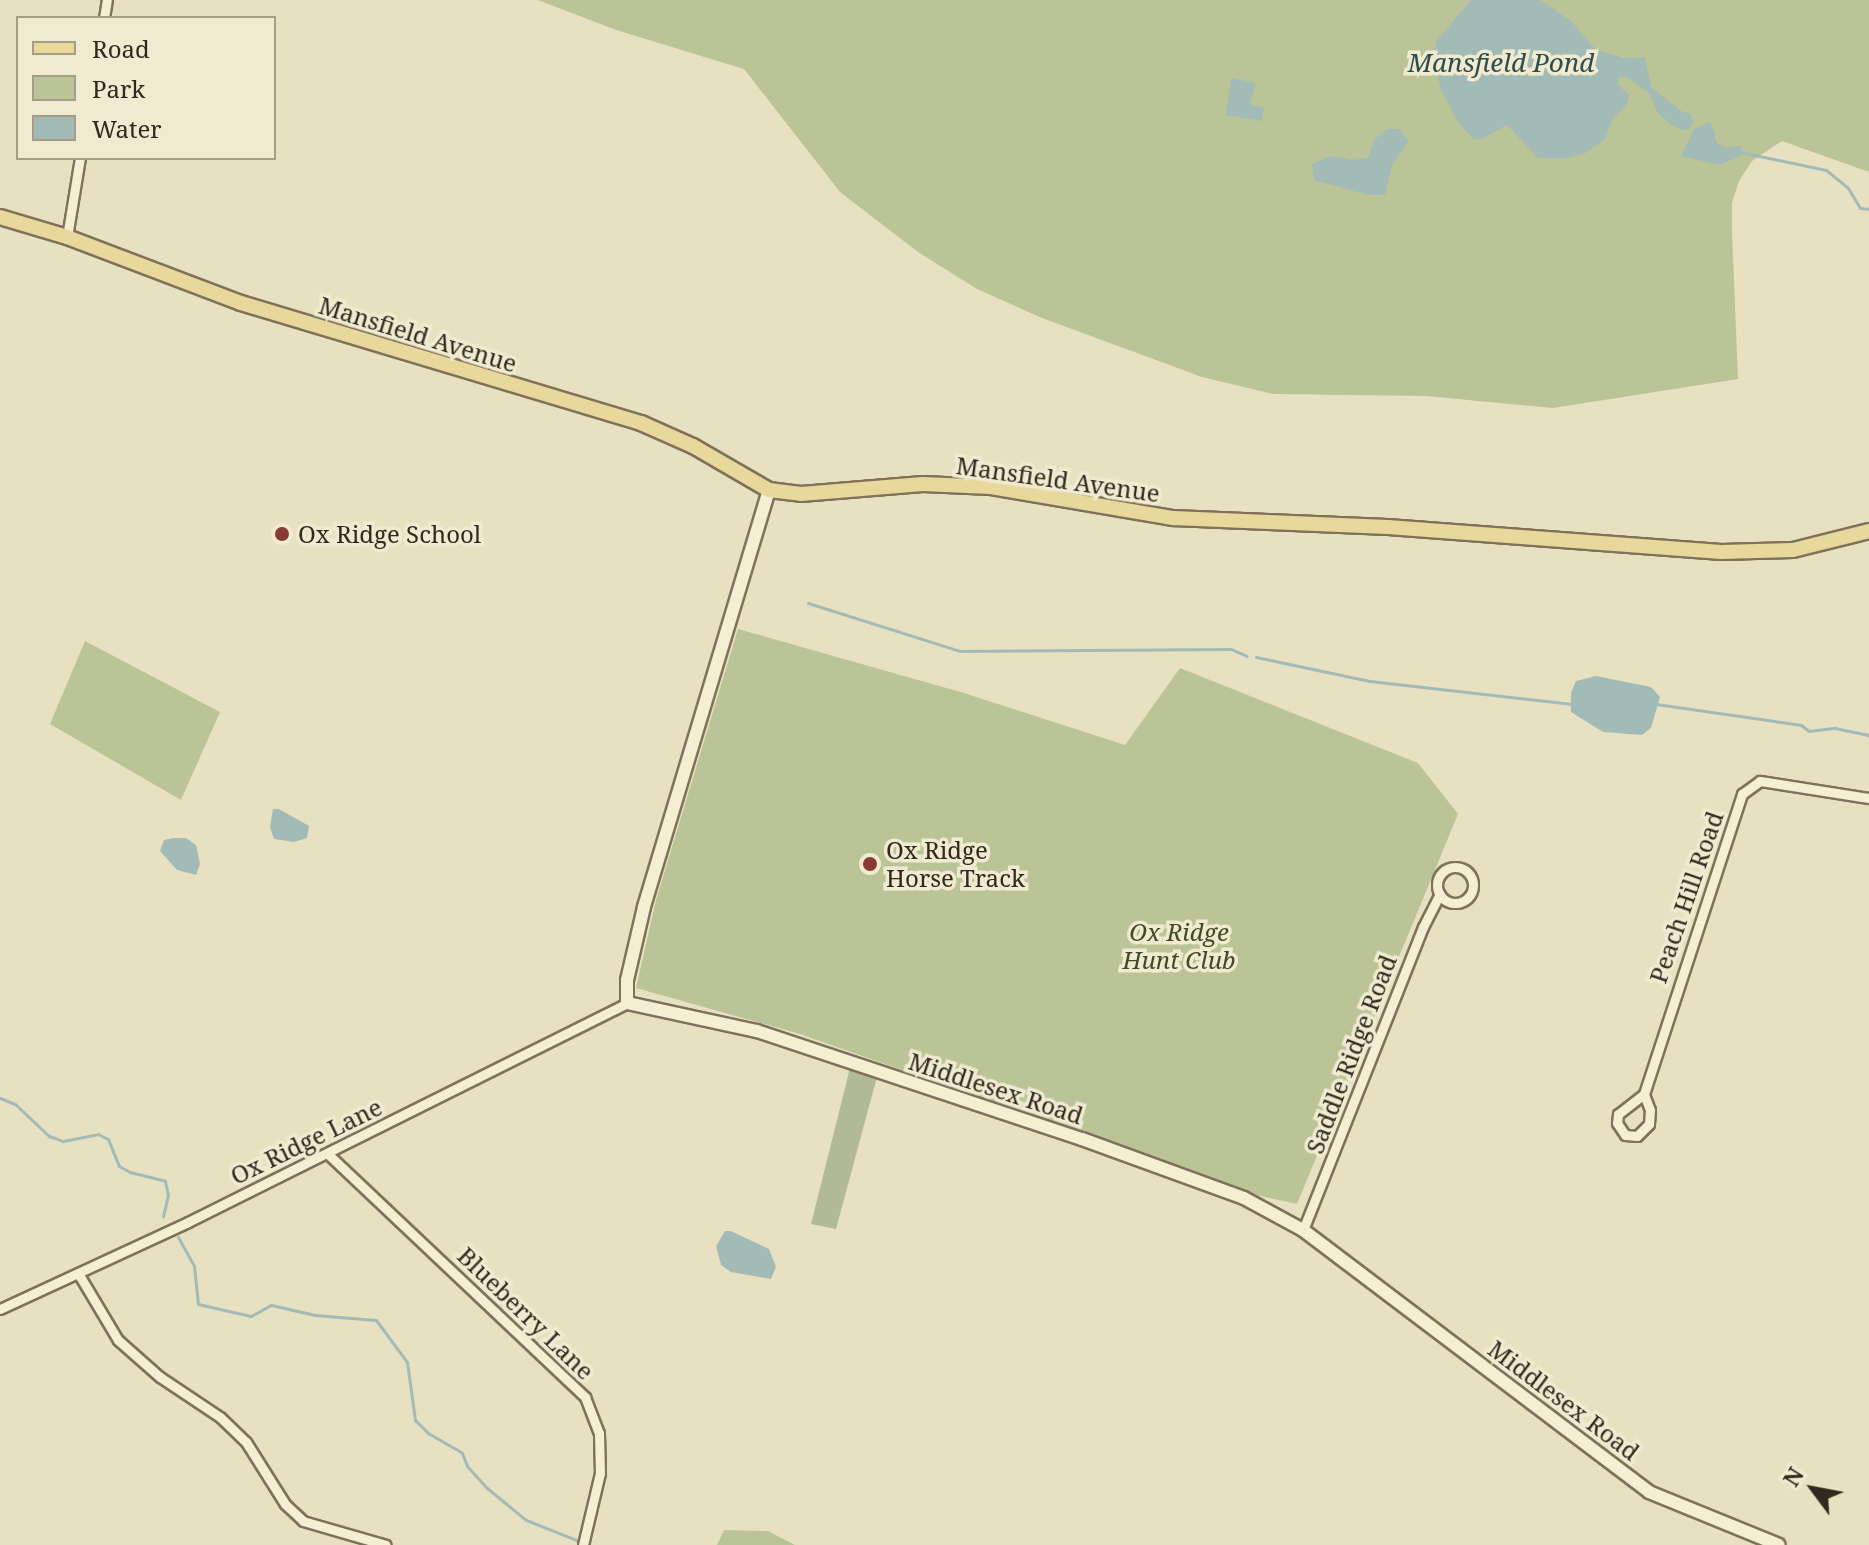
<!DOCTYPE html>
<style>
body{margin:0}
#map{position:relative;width:1869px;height:1545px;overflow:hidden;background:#e8e1c1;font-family:"Noto Serif",serif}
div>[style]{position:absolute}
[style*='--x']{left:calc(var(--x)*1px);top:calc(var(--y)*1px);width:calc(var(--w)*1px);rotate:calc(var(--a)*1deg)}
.green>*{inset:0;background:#bac497}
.cemetery>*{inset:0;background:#b1ba95}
.water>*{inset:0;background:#a3bbb7}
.stream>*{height:3px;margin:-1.5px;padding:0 1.5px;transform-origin:1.5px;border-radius:1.5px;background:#a3bbb7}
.roads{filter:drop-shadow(2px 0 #7f725b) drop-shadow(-2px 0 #7f725b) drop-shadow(0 2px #7f725b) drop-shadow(0 -2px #7f725b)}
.minor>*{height:9px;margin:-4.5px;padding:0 4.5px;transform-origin:4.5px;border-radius:4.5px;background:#f4eed3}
.minor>.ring{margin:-4.5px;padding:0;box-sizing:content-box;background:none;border:9px solid #f4eed3;border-radius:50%}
.secondary>*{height:12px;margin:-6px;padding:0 6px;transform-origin:6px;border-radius:6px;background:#f4eed3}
.primary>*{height:14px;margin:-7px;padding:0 7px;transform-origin:7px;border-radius:7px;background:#e8d89c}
.dots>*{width:22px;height:22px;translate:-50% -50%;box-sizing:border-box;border:4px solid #f0ead0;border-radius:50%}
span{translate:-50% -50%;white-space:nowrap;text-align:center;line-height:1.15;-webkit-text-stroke:7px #f0ead0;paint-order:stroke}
.street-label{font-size:24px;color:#31291d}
.poi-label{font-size:24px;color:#31291d}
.left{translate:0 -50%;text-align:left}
.park-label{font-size:24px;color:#3e4b26;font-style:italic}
.water-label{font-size:26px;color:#2e4d4f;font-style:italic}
.legend{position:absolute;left:16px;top:16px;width:260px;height:144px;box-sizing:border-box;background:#f0ead0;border:2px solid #a49d88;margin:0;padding:10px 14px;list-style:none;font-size:24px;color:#31291d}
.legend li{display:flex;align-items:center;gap:16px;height:40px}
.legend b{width:40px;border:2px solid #a49d88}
.north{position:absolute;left:1773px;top:1449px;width:80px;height:80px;-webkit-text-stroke:6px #f0ead0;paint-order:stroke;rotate:302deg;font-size:22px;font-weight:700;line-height:32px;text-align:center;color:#31291d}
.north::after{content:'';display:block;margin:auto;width:28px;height:36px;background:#31291d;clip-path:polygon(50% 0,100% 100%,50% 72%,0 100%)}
</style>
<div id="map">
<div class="green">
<div style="clip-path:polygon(538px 0,1869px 0,1869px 172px,1782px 141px,1752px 161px,1739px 181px,1732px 203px,1732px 231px,1738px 379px,1553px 408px,1426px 396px,1273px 394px,1202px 377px,1042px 318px,977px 289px,918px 252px,840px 192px,744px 69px,616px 30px)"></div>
<div style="clip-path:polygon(738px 629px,964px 693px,1125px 745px,1180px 668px,1418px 763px,1458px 814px,1297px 1204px,1256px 1195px,800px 1034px,636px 988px,656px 900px)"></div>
<div style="clip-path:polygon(85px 641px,220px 712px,181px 800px,50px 724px)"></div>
<div style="clip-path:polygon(724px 1530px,768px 1531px,795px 1545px,717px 1545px)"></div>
</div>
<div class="cemetery">
<div style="clip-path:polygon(850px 1068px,877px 1077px,836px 1229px,811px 1224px)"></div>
</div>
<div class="water">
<div style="clip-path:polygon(1471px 0,1540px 0,1571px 21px,1596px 50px,1623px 58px,1645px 57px,1651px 87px,1681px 111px,1691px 114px,1693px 123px,1688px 130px,1681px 130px,1669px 123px,1657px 112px,1650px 94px,1627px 77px,1619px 77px,1617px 84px,1629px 95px,1627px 104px,1612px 120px,1605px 139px,1586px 153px,1564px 159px,1538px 158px,1507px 125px,1480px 140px,1473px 139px,1458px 122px,1441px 90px,1433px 59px,1437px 40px)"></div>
<div style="clip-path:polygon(1231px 78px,1256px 83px,1250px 104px,1264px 108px,1262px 121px,1226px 115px)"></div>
<div style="clip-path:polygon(1709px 122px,1712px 124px,1717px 143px,1724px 147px,1742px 146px,1741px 156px,1719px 165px,1681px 156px,1694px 129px)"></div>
<div style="clip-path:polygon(1387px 129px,1399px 129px,1409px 141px,1392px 165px,1385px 195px,1368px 195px,1314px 180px,1312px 164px,1331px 156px,1352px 160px,1368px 158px,1374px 140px)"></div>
<div style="clip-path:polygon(1596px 676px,1651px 687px,1660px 697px,1651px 728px,1642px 735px,1603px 732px,1571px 712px,1571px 693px,1576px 681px)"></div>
<div style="clip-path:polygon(273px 809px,279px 809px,309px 826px,307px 838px,294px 842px,274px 839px,270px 827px)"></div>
<div style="clip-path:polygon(173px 838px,186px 838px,196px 845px,200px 864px,196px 875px,177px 870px,160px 851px,164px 840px)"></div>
<div style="clip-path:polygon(725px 1231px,731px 1231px,769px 1249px,776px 1267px,771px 1279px,731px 1272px,721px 1265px,716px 1246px)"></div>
</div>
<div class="stream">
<div style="--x:1740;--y:152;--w:88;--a:11.8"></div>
<div style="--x:1826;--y:170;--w:28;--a:39"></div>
<div style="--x:1848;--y:188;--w:23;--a:59"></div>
<div style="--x:1860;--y:208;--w:9;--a:6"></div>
<div style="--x:808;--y:603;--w:159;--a:17.5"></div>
<div style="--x:960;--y:651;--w:271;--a:-0.4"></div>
<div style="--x:1231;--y:649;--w:17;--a:24"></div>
<div style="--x:1256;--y:657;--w:116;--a:11.9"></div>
<div style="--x:1370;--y:681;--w:204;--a:6.5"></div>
<div style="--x:1656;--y:704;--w:147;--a:8.2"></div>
<div style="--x:1801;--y:725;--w:10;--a:37"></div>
<div style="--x:1809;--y:731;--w:26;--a:-7"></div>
<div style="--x:1835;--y:728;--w:35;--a:12"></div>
<div style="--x:0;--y:1098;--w:16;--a:22"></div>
<div style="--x:15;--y:1104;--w:47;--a:43.3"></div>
<div style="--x:49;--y:1136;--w:15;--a:20"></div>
<div style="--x:63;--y:1141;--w:36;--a:-11"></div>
<div style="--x:98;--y:1134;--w:11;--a:27"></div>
<div style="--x:108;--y:1139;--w:29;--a:68"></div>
<div style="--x:119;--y:1166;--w:13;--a:29"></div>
<div style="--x:130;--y:1172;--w:36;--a:14"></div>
<div style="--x:165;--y:1181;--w:14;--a:78"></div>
<div style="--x:168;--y:1195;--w:22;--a:103"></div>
<div style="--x:178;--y:1237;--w:33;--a:61"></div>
<div style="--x:194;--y:1266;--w:38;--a:84"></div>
<div style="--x:198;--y:1304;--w:54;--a:12.8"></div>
<div style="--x:251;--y:1316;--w:23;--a:-29"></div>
<div style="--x:271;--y:1305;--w:45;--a:12.8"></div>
<div style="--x:315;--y:1315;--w:61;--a:4.7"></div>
<div style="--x:376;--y:1320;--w:52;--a:53.6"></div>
<div style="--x:407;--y:1362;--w:59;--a:82.1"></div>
<div style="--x:415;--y:1420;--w:18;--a:45"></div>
<div style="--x:428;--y:1433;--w:39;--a:30"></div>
<div style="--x:462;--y:1453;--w:14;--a:69"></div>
<div style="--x:467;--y:1466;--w:30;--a:48"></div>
<div style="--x:487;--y:1488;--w:50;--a:39.4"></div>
<div style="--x:526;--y:1520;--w:68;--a:21.6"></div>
</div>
<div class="roads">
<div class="minor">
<div style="--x:104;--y:18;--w:18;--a:-81"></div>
<div style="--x:67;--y:237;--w:80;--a:-80.7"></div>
<div class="ring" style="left:1437px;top:867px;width:27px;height:27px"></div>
<div style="--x:1644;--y:1094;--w:33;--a:142"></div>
<div style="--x:1618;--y:1114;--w:9;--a:96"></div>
<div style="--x:1617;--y:1123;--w:14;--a:56"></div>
<div style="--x:1625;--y:1135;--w:12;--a:5"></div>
<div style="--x:1637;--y:1136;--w:17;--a:-45"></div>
<div style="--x:1649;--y:1124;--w:14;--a:-86"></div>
<div style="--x:1650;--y:1110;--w:17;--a:-111"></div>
<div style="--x:1644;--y:1094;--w:316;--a:-71.9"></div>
<div style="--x:1742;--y:794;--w:22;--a:-36"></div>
<div style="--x:1760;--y:781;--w:110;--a:8.9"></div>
<div style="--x:328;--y:1154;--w:354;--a:43.4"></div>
<div style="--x:585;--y:1397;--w:39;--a:69"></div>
<div style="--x:599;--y:1433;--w:40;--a:88.6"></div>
<div style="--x:600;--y:1473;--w:74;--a:103.3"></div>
<div style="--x:1303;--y:1230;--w:326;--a:-68.4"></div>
<div style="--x:1423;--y:927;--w:37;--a:-63"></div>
<div style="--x:78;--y:1273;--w:78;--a:59.2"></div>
<div style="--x:118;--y:1340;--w:56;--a:41.4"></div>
<div style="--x:160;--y:1377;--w:72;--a:33.7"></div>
<div style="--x:220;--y:1417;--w:36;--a:44"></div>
<div style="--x:246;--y:1442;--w:73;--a:57.8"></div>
<div style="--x:285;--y:1504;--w:25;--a:43"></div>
<div style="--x:303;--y:1521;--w:86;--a:16.1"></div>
<div style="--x:0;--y:1309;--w:207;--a:-24.8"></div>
<div style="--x:188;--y:1222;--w:491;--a:-26.5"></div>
</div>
<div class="secondary">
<div style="--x:769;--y:490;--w:435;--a:106.7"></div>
<div style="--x:644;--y:907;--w:75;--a:103.1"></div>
<div style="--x:627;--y:980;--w:23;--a:90"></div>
<div style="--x:627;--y:1003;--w:133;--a:12.2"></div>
<div style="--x:757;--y:1031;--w:342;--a:18.4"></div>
<div style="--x:1082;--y:1139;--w:172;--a:20"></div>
<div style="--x:1244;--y:1198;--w:67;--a:28.5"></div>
<div style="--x:1303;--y:1230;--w:434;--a:37.1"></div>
<div style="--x:1649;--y:1492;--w:140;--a:22.2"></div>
</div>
<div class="primary">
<div style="--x:0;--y:217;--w:70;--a:16.6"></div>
<div style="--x:67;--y:237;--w:186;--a:20.8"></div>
<div style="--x:241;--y:303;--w:418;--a:16.7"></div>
<div style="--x:641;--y:423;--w:57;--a:23.9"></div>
<div style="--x:693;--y:446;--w:88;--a:30.1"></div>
<div style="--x:769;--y:490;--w:32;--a:7"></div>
<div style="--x:801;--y:494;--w:122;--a:-4.7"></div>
<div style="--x:923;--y:484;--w:68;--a:2.5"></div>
<div style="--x:991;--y:487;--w:185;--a:9.7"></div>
<div style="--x:1173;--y:518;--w:215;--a:2.4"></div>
<div style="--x:1388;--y:527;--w:334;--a:4.3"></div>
<div style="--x:1721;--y:552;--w:72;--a:-1.6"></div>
<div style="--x:1793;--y:550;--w:78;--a:-14"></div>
</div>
</div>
<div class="dots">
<div style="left:282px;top:534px;background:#873b32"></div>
<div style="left:870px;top:864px;background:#873b32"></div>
</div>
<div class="street-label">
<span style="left:418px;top:334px;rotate:17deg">Mansfield Avenue</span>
<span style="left:1058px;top:479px;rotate:8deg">Mansfield Avenue</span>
<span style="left:1686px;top:897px;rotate:-71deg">Peach Hill Road</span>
<span style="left:1351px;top:1054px;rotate:-69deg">Saddle Ridge Road</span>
<span style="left:996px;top:1088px;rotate:18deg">Middlesex Road</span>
<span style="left:306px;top:1141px;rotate:-26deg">Ox Ridge Lane</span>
<span style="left:526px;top:1313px;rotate:44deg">Blueberry Lane</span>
<span style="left:1564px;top:1400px;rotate:37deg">Middlesex Road</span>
</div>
<div class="poi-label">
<span class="left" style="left:298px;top:534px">Ox Ridge School</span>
<span class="left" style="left:886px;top:864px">Ox Ridge<br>Horse Track</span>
</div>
<div class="park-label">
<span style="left:1179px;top:946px">Ox Ridge<br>Hunt Club</span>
</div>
<div class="water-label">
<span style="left:1501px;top:63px">Mansfield Pond</span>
</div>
<ul class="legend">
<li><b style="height:10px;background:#e8d89c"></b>Road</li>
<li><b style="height:22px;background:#bac497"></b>Park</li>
<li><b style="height:22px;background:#a3bbb7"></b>Water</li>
</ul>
<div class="north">N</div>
</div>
